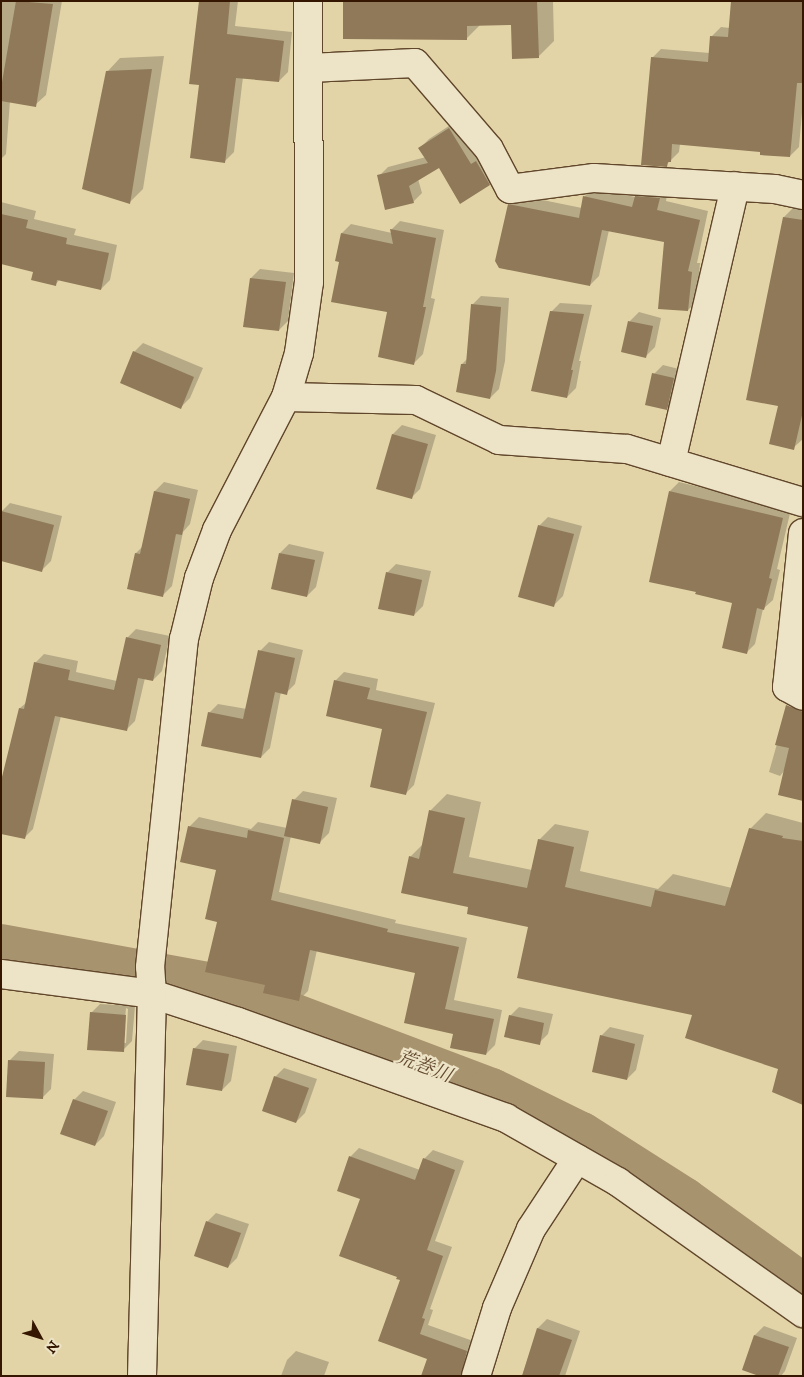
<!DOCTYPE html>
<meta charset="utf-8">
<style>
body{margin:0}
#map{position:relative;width:804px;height:1377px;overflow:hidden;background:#e3d4a8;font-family:"IM FELL DW Pica","Noto Serif JP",serif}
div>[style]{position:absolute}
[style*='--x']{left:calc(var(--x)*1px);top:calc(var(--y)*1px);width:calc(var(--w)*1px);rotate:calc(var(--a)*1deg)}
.shadow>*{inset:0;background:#0003}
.river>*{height:48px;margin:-24px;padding:0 24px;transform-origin:24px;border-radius:24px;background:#a8936f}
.building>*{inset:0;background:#8f7958}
.roads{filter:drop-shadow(1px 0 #60462b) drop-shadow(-1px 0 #60462b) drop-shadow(0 1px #60462b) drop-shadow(0 -1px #60462b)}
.minor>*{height:28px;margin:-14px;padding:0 14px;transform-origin:14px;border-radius:14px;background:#ede3c6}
span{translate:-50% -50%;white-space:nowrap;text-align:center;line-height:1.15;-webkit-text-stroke:4.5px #ede3c6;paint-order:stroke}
.water-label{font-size:19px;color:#62482d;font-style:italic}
.frame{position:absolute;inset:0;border:2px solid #341601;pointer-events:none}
.north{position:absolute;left:15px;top:1312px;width:50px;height:50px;-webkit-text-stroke:4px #ede3c6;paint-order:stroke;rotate:129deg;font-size:14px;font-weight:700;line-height:20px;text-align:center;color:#341601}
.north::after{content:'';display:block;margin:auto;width:18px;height:22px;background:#341601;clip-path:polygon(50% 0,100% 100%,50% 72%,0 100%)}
</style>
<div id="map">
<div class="shadow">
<div style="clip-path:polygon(1px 1px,62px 1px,46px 95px,35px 105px,10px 101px,6px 154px,1px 159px)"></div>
<div style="clip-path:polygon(200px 1px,238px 1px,235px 26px,292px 32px,288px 72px,279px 81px,243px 77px,234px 152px,225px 161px,200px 84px)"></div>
<div style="clip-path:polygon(344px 1px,553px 1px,554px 41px,538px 57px,512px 23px,481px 24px,466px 39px)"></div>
<div style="clip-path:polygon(803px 1px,803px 101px,799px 147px,790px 156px,762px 151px,680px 144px,679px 152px,666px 165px,652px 58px,661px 49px,710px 53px,712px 36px,721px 27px,730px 28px)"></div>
<div style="clip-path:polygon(164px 56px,143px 189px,130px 202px,107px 72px,120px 58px)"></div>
<div style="clip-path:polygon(458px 120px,499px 176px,490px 184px,461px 202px,440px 167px,418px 179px,422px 193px,413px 202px,379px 176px,388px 167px,426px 157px,420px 148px,429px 139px)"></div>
<div style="clip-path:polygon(593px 188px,635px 197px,645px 188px,668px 189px,666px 201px,708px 211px,697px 263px,700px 263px,697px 301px,688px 310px,666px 241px,609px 230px,599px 276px,590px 285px,509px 204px,518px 195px,582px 208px,584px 197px)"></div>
<div style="clip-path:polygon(1px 202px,36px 211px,34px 219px,76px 229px,74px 235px,117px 245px,110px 280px,101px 289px,60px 279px,56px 284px,34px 271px,1px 262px)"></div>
<div style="clip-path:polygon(797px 204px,803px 205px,803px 439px,793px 448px,779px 405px,784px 217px)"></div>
<div style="clip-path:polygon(400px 221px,444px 230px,431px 298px,435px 299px,423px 354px,414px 363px,389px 311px,340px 261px,342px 233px,351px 224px,392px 233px,391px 230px)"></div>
<div style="clip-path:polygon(260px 269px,294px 273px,288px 321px,279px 330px,251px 278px)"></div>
<div style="clip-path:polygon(481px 296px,509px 298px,505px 361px,499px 389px,490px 398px,462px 364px,467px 359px,472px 305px)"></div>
<div style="clip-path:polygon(560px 303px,592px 305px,579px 361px,581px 361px,576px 388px,567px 397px,551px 312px)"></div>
<div style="clip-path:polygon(639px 312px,661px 318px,655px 347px,646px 356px,630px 321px)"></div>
<div style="clip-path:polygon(143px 343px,203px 368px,190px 398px,181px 407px,134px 352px)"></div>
<div style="clip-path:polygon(663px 365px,683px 370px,676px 399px,667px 408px,654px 374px)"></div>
<div style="clip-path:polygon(402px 425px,436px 435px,420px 489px,411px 498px,378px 489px,393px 434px)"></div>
<div style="clip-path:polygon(164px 482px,198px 490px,190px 524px,183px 532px,172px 586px,163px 595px,128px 588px,136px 553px,143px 546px,155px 491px)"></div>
<div style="clip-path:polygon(679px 482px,791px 509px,777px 569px,780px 570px,773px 600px,763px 609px,755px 644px,746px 653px,734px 602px,670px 491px)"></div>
<div style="clip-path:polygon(10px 503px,62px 516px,51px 561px,42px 570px,1px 512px)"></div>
<div style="clip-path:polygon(548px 517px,582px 526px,563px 596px,554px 605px,539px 526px)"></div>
<div style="clip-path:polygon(289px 544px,324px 552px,316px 587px,307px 596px,280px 553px)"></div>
<div style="clip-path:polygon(396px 564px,431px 571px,423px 606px,414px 615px,387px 573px)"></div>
<div style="clip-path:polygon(136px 629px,170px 636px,162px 671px,153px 680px,145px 678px,135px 721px,126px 730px,61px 716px,33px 829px,24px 838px,20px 708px,27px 702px,35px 663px,44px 654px,78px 661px,76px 672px,117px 681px,127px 638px)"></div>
<div style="clip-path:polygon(269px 642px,303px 650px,295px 684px,286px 693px,281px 692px,270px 748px,261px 757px,209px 713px,218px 704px,247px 709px,260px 651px)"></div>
<div style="clip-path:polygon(344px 672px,378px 679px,376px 690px,435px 703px,414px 785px,405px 794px,384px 728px,335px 681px)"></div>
<div style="clip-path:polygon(795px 703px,803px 706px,803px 799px,785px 770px,780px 776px,769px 772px,786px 712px)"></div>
<div style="clip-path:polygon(303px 791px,337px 798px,329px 833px,320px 842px,291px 836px,279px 892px,396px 920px,395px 923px,467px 938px,454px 1000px,502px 1010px,495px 1045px,486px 1054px,454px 1033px,417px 972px,317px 950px,308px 991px,299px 1000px,266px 984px,218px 921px,218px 869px,182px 861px,190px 826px,199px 817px,251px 829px,258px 822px,287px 828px,294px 800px)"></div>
<div style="clip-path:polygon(447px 794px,481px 802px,469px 857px,532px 870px,539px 840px,555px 824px,589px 831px,580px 871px,658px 889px,673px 874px,732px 888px,750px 829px,766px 813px,803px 823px,803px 1103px,780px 1069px,693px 1014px,530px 926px,470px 906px,410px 857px,423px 844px,431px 810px)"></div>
<div style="clip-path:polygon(evenodd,100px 1004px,135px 1006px,132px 1041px,123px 1050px,91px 1013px,100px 1004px,126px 1008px,128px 1009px,126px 1043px,123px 1043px,126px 1008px)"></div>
<div style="clip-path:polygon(519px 1007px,553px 1014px,548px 1034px,539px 1043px,510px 1016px)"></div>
<div style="clip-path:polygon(610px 1027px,644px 1035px,636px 1070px,627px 1079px,601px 1036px)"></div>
<div style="clip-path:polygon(203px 1040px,237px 1046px,231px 1081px,222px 1090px,194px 1049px)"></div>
<div style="clip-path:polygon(19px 1051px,54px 1054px,51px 1089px,42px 1098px,10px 1060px)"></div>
<div style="clip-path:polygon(284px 1068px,317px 1079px,305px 1113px,296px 1122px,275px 1077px)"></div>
<div style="clip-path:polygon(83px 1091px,116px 1102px,104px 1136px,95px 1145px,74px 1100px)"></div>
<div style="clip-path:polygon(359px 1148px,420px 1170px,424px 1159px,433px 1150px,464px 1161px,435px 1241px,452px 1247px,430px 1309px,433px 1310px,428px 1325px,476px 1342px,465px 1376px,429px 1376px,429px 1358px,379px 1341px,401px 1279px,361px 1199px,350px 1157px)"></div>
<div style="clip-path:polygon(216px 1213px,249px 1224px,237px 1258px,228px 1267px,207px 1222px)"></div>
<div style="clip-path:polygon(547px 1319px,580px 1331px,565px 1376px,522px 1376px,538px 1328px)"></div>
<div style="clip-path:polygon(764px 1326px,797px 1338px,785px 1371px,781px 1376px,762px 1376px,743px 1369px,755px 1335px)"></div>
<div style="clip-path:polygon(296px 1351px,329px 1362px,324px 1376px,281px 1376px,287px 1360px)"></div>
</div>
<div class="river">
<div style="--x:1;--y:948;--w:216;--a:10.4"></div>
<div style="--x:213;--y:987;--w:297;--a:20.7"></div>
<div style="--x:491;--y:1092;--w:100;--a:26.1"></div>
<div style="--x:581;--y:1136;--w:121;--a:32.5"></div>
<div style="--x:683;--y:1201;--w:148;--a:35.9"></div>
</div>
<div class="building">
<div style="clip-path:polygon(16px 1px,53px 4px,36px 107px,1px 101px,1px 88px)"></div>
<div style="clip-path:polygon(199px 1px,230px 1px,227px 34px,284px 41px,279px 82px,236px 78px,225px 163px,190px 158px,199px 85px,189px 84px)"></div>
<div style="clip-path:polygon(343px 1px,537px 1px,539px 58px,512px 59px,511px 25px,467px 26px,467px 40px,343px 39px)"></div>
<div style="clip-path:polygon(731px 1px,803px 1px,803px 83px,797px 83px,790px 157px,760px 155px,760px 152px,672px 144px,671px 162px,668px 162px,667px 167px,641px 165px,651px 57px,708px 62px,710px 36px,728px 37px)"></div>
<div style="clip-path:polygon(152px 69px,130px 204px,82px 189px,106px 71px)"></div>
<div style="clip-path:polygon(449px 128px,471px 164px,476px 161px,490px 185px,460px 204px,439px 168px,409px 186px,414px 203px,385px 210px,377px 175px,428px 163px,418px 148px)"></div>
<div style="clip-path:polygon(583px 196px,632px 207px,635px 196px,660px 198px,657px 210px,700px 220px,688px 271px,692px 272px,688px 311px,658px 309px,664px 242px,602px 230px,590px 286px,499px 268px,495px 261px,508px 204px,579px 218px)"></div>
<div style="clip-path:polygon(1px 214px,28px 220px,26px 228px,67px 238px,66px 244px,109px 253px,101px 290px,57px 280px,56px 286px,31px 280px,33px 272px,1px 264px)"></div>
<div style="clip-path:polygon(783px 217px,803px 220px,803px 411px,794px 450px,769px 444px,778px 406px,746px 400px)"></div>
<div style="clip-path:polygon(390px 229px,436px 238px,423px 307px,426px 307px,414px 365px,378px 357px,387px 312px,331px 302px,339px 262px,335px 261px,341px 233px,393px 244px)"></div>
<div style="clip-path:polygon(250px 278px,286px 282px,279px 331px,243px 327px)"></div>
<div style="clip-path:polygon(471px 304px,501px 307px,496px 371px,490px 399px,456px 392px,461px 364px,466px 364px)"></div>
<div style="clip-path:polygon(550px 311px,584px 314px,571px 370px,573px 370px,567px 398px,531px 391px)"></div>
<div style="clip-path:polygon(628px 321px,653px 326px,646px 358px,621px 352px)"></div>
<div style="clip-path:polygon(133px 351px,194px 377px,181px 409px,120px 383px)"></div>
<div style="clip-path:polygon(652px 373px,674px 378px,667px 410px,645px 405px)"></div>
<div style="clip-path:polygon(392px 434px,428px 444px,412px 499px,376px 489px)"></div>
<div style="clip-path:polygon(154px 491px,190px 499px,182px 535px,176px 534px,163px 597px,127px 589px,135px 553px,140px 554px)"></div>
<div style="clip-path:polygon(669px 491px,783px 518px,769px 578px,772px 579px,764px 610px,757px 608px,747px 654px,722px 648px,732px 603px,695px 594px,696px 592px,649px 582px)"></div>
<div style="clip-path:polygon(1px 511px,54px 525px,42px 572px,1px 561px)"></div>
<div style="clip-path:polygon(538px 525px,574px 534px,554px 607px,518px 597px)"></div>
<div style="clip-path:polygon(279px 553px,315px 560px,307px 597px,271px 589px)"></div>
<div style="clip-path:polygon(386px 572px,422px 580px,414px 616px,378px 609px)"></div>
<div style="clip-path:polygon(126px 637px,161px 645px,153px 681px,138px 678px,127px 731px,55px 716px,25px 839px,1px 834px,1px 781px,19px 708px,24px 709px,34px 662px,70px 670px,68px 680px,114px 690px)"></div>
<div style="clip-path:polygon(258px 650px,295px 658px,287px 695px,275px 692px,261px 758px,201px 746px,208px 712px,243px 719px)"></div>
<div style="clip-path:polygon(334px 680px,370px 688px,367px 699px,427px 712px,406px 795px,370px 787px,382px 729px,326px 716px)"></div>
<div style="clip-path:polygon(786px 705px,803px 712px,803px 801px,778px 795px,789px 748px,775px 745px)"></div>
<div style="clip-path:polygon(292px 799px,328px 807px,320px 844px,284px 836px)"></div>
<div style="clip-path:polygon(429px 810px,465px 818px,453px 873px,527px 888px,538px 839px,574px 847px,565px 887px,651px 907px,655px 890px,725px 906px,749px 828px,783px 836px,782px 838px,803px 841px,803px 1105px,772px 1092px,778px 1069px,685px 1038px,692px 1015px,517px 978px,528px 927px,467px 914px,468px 907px,401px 893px,409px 856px,419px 859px)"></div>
<div style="clip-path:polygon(188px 826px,247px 838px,248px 830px,284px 838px,271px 900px,388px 929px,387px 932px,459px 947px,445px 1009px,494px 1019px,486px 1055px,450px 1048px,453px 1034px,404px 1023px,415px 973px,310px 950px,299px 1001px,263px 993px,265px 985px,205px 972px,217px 922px,205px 919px,216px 870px,180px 862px)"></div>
<div style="clip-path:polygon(90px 1012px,126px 1015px,124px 1052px,87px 1050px)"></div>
<div style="clip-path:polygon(509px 1015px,544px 1023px,540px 1045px,504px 1037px)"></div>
<div style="clip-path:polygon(600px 1035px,635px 1044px,627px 1080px,592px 1072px)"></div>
<div style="clip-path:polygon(193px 1048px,229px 1054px,222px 1091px,186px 1085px)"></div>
<div style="clip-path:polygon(8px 1060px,45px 1062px,43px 1099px,6px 1097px)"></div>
<div style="clip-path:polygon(274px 1076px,309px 1088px,296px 1123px,262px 1111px)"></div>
<div style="clip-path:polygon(73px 1099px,108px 1111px,95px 1146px,60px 1134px)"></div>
<div style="clip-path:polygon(349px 1156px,415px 1180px,423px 1158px,455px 1170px,427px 1250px,443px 1256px,422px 1318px,425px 1319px,420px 1334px,467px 1351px,461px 1376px,421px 1376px,427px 1359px,378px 1341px,400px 1280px,396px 1279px,397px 1277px,339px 1256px,360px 1199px,337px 1191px)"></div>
<div style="clip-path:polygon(206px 1221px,241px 1233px,228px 1268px,194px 1256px)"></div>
<div style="clip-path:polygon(537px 1328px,572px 1340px,559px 1376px,522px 1376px)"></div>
<div style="clip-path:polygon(754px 1335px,789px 1347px,778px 1376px,759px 1376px,742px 1370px)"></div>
</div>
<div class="roads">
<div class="minor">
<div style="--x:309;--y:68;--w:106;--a:-2.7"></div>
<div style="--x:415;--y:63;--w:113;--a:49.3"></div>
<div style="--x:489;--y:149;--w:45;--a:62.3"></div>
<div style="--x:510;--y:189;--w:85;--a:-7.5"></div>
<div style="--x:594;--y:178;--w:181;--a:3.5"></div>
<div style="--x:775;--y:189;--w:29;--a:12"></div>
<div style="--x:286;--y:397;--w:130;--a:1.3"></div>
<div style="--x:416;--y:400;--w:92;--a:25.7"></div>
<div style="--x:499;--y:440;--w:128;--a:4"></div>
<div style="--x:627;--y:449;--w:184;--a:16.8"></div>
<div style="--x:671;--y:462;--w:283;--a:-76.9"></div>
<div style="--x:803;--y:533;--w:155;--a:95.9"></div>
<div style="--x:787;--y:687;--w:18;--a:29"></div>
<div style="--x:1;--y:974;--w:152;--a:7.5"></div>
<div style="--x:152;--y:994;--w:90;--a:18"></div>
<div style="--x:238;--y:1022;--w:285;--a:19.7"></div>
<div style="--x:506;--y:1118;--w:129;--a:29.7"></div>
<div style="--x:618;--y:1182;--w:227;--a:35.3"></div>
<div style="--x:142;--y:1376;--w:382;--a:-88.5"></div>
<div style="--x:152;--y:994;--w:27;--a:-94"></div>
<div style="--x:150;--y:967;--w:330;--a:-84.1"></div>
<div style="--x:184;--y:639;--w:63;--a:-76.2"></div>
<div style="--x:199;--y:578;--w:51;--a:-69.4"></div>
<div style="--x:217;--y:530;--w:150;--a:-62.6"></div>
<div style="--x:286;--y:397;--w:46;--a:-73.5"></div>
<div style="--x:299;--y:353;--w:72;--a:-82"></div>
<div style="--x:309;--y:282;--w:281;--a:-90.2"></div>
<div style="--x:476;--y:1376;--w:71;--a:-72.8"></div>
<div style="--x:497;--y:1308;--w:86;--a:-66.7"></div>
<div style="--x:531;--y:1229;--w:84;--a:-56.7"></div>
</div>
</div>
<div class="water-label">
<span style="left:424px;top:1067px;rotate:21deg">荒巻川</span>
</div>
<div class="frame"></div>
<div class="north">N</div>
</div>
